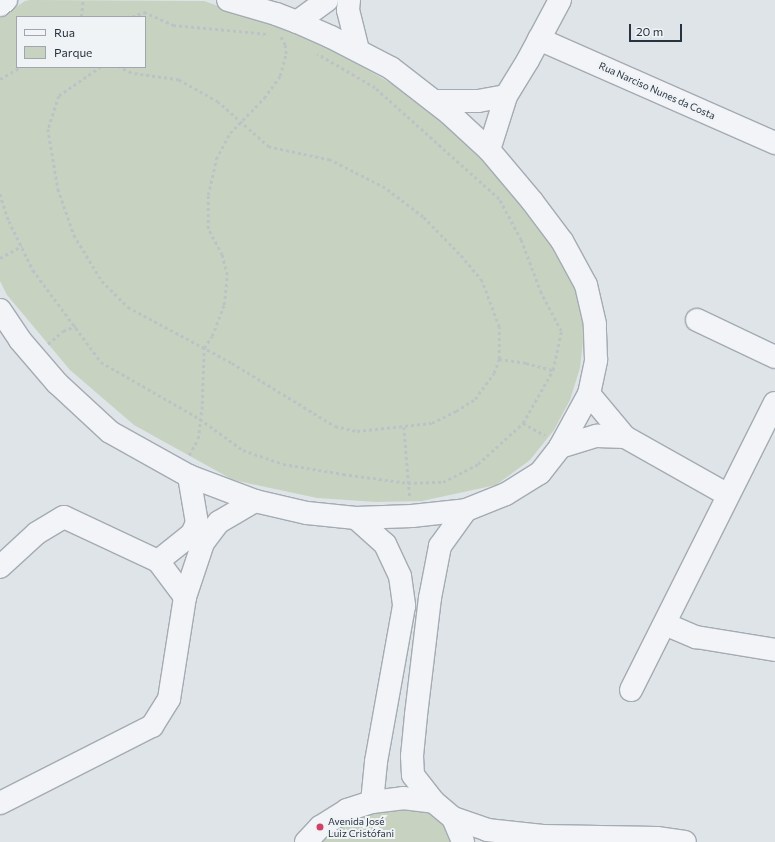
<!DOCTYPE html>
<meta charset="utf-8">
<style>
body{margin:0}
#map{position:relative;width:775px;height:842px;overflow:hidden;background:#dfe4e9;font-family:Commissioner,sans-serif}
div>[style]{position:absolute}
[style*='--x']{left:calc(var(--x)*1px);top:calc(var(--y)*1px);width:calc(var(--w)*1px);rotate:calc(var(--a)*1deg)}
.green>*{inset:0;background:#c7d3c0}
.path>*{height:2.5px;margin-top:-1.25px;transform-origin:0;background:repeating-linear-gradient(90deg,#bdc2c7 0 3px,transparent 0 6px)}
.roads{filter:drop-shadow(1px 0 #a4abb3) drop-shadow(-1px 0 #a4abb3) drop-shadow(0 1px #a4abb3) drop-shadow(0 -1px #a4abb3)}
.minor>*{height:22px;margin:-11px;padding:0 11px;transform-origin:11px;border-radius:11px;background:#f2f4f7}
.dots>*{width:11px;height:11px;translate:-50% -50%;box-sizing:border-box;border:2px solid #eff3f6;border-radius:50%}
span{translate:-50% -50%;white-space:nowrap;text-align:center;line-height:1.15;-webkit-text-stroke:4px #eff3f6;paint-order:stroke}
.street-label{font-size:10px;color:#283340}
.poi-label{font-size:10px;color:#283340}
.left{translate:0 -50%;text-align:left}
.legend{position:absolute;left:16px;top:16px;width:130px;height:52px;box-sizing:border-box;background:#eff3f6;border:1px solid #9fa6ad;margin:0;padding:5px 7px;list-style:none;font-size:12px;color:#283340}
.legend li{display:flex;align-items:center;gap:8px;height:20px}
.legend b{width:20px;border:1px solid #9fa6ad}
.scale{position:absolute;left:629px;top:24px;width:53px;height:18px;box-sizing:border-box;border:2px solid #283340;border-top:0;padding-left:5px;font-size:12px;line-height:14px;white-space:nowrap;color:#283340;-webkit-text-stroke:3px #eff3f6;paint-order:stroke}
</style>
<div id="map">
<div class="green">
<div style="clip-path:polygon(evenodd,30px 0,204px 1px,268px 23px,331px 48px,397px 87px,457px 132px,505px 182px,552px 241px,581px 296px,584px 333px,580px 368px,570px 400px,554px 430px,530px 460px,496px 485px,422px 501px,376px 502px,317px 498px,233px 480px,134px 425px,70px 370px,7px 295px,0 281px,0 18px,25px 1px,30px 0,17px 17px,145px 17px,145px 67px,17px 67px,17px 17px)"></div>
<div style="clip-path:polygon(376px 805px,432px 807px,458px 842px,311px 842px)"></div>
</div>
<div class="path">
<div style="--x:81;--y:17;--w:17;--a:-83"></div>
<div style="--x:132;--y:17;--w:13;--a:-23"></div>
<div style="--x:144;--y:12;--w:32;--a:24"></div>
<div style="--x:173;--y:25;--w:96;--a:5.4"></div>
<div style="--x:101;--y:67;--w:51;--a:145.4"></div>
<div style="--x:59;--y:96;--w:35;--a:108"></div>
<div style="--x:48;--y:129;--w:61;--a:80.5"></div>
<div style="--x:58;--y:189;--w:49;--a:70.8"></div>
<div style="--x:74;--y:235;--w:54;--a:58.7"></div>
<div style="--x:102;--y:281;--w:37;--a:45"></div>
<div style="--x:128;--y:307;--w:118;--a:28.3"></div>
<div style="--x:232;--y:363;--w:121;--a:31.5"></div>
<div style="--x:335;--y:426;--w:23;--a:13"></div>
<div style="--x:357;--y:431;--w:75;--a:-6.1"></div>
<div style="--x:432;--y:423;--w:27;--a:-27"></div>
<div style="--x:456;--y:411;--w:22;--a:-32"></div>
<div style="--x:475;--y:399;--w:32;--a:-54"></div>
<div style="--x:494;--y:373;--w:15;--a:-70"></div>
<div style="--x:499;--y:359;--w:32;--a:-90"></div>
<div style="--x:499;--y:327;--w:49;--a:-110.3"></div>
<div style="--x:482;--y:281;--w:35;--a:-130"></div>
<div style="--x:459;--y:254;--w:52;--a:-134.2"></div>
<div style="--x:423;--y:217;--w:48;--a:-142.7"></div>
<div style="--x:385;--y:188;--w:62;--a:-153"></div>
<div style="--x:330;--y:160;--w:62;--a:-168"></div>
<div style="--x:269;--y:147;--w:68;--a:-138.6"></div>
<div style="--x:218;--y:102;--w:45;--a:-150.6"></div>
<div style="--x:179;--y:80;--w:49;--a:-171.7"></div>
<div style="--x:131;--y:73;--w:13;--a:-153"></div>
<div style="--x:0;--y:79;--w:24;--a:-30"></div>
<div style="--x:0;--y:194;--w:28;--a:72"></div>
<div style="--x:9;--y:221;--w:55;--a:63.9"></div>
<div style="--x:33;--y:270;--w:114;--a:53.5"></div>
<div style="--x:101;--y:362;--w:114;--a:29.9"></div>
<div style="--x:200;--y:419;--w:53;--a:35.8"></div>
<div style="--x:243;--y:450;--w:42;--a:19.3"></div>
<div style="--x:283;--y:464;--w:61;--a:9.5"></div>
<div style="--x:343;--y:474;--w:66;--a:7.9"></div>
<div style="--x:408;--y:483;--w:35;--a:-2"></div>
<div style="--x:443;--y:482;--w:39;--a:-27"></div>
<div style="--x:478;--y:464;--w:61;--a:-42.3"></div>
<div style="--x:523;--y:423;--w:61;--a:-60.5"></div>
<div style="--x:553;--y:370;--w:40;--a:-78"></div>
<div style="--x:561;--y:331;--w:43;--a:-117.8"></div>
<div style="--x:541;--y:293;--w:57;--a:-110.7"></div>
<div style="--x:521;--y:240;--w:47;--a:-118.2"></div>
<div style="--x:499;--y:199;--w:166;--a:-138.2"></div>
<div style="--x:375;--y:88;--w:67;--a:-149.6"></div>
<div style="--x:0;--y:258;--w:25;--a:-29"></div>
<div style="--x:48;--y:344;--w:20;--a:-41"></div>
<div style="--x:63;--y:331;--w:14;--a:-21"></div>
<div style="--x:499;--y:359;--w:27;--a:8"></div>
<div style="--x:526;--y:363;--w:28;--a:15"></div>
<div style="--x:523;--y:423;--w:25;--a:29"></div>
<div style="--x:404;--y:427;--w:71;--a:85.2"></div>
<div style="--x:189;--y:455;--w:18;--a:-61"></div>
<div style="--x:198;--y:439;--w:35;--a:-83"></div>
<div style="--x:202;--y:404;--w:56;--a:-88"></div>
<div style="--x:204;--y:348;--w:14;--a:-56"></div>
<div style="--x:212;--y:336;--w:33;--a:-69"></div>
<div style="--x:224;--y:305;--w:30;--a:-84"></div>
<div style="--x:227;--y:275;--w:21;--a:-104"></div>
<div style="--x:222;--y:255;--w:30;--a:-118"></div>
<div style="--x:208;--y:229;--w:34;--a:-90"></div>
<div style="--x:208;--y:195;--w:37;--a:-77"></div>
<div style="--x:216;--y:159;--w:30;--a:-62"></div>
<div style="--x:230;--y:133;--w:49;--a:-45.8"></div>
<div style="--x:264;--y:98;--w:27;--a:-54"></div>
<div style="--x:280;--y:76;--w:23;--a:-75"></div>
<div style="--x:286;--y:54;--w:9;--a:-96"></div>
<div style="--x:285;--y:45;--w:9;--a:-117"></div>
</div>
<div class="roads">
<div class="minor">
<div style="--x:349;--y:0;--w:10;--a:96"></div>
<div style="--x:348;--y:10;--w:41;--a:76"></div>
<div style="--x:0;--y:5;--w:8;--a:-40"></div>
<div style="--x:297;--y:22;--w:37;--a:-36"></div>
<div style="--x:539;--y:39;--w:258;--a:23.8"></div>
<div style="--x:434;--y:101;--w:44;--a:0"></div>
<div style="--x:478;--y:101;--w:28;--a:-10"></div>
<div style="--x:489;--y:150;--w:57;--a:-72.5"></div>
<div style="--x:506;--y:96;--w:42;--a:-58.6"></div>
<div style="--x:528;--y:60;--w:68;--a:-61.9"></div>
<div style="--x:0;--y:310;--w:36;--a:56"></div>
<div style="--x:20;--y:340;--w:57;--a:49.3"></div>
<div style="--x:57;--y:383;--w:72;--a:42.8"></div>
<div style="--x:110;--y:432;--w:90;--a:29.1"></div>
<div style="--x:189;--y:476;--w:71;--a:20.7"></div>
<div style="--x:255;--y:501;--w:53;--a:13"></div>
<div style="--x:307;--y:513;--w:49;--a:5.8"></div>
<div style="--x:356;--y:518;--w:56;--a:-2"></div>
<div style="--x:412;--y:516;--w:54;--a:-6.3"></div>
<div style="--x:466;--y:510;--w:43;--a:-21.8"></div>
<div style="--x:506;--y:494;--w:40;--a:-32"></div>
<div style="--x:540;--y:473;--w:33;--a:-52"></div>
<div style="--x:560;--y:447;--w:60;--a:-61.3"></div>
<div style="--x:589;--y:394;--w:35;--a:-78"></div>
<div style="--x:596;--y:360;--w:36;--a:-92"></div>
<div style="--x:595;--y:324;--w:40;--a:-103"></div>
<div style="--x:586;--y:285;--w:50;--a:-118.6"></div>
<div style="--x:562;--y:241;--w:50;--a:-126.9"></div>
<div style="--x:532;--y:201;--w:67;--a:-130.1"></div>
<div style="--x:489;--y:150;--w:54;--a:-137.2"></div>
<div style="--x:449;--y:113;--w:73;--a:-142.2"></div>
<div style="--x:391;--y:68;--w:68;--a:-152.7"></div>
<div style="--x:331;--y:37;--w:37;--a:-156"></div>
<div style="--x:297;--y:22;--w:22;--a:-159"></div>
<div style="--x:276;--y:14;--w:50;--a:-163.7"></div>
<div style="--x:697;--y:320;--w:86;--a:25.4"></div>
<div style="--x:589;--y:394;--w:56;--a:50.1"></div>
<div style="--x:625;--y:437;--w:118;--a:29.4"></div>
<div style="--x:560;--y:447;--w:39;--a:-17"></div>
<div style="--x:597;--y:436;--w:28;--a:2"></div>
<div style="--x:356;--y:518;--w:39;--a:42"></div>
<div style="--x:385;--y:544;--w:35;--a:65"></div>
<div style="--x:400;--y:576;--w:30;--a:82"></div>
<div style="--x:404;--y:606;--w:158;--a:100.2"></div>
<div style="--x:376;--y:762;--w:40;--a:95.7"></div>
<div style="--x:158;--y:561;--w:43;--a:-38.5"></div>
<div style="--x:192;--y:534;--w:12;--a:-66"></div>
<div style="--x:197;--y:523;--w:48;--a:-99.7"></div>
<div style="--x:0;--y:567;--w:50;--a:-42.6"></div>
<div style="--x:37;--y:533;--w:31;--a:-31"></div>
<div style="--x:64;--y:517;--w:104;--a:25.1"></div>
<div style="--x:158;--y:561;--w:45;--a:53.1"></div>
<div style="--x:185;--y:597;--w:103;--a:98.9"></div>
<div style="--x:169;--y:699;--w:32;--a:122"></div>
<div style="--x:152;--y:726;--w:170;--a:153.1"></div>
<div style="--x:185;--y:597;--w:57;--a:-71.6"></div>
<div style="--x:203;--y:543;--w:26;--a:-53"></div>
<div style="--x:219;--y:522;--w:42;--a:-30.3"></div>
<div style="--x:665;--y:624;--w:34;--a:23"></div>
<div style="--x:696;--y:637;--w:80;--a:9.3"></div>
<div style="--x:631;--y:690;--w:321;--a:-63.4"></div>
<div style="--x:434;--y:802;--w:34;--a:-128"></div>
<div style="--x:413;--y:775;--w:19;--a:-93"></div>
<div style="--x:412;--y:756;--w:41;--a:-84.4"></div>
<div style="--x:416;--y:715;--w:118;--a:-83.2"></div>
<div style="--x:430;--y:598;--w:53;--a:-79.1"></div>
<div style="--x:440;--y:546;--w:44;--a:-54.2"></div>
<div style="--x:453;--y:818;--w:36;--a:19"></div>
<div style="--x:487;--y:830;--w:56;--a:6.1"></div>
<div style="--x:543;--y:836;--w:114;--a:1"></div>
<div style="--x:657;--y:838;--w:28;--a:8"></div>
<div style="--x:306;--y:842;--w:21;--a:-47"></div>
<div style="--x:320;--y:827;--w:32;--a:-32"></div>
<div style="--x:347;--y:810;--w:26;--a:-18"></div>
<div style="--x:372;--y:802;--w:31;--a:-7"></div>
<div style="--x:403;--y:798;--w:31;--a:7"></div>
<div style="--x:434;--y:802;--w:25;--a:40"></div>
<div style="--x:453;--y:818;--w:26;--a:67"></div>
</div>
</div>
<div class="dots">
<div style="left:320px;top:827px;background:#cf4268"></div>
</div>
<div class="street-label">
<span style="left:657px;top:91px;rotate:24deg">Rua Narciso Nunes da Costa</span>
</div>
<div class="poi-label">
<span class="left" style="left:328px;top:827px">Avenida José<br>Luiz Cristófani</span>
</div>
<ul class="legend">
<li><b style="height:5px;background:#f2f4f7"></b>Rua</li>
<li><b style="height:11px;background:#c7d3c0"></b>Parque</li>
</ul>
<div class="scale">20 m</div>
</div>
